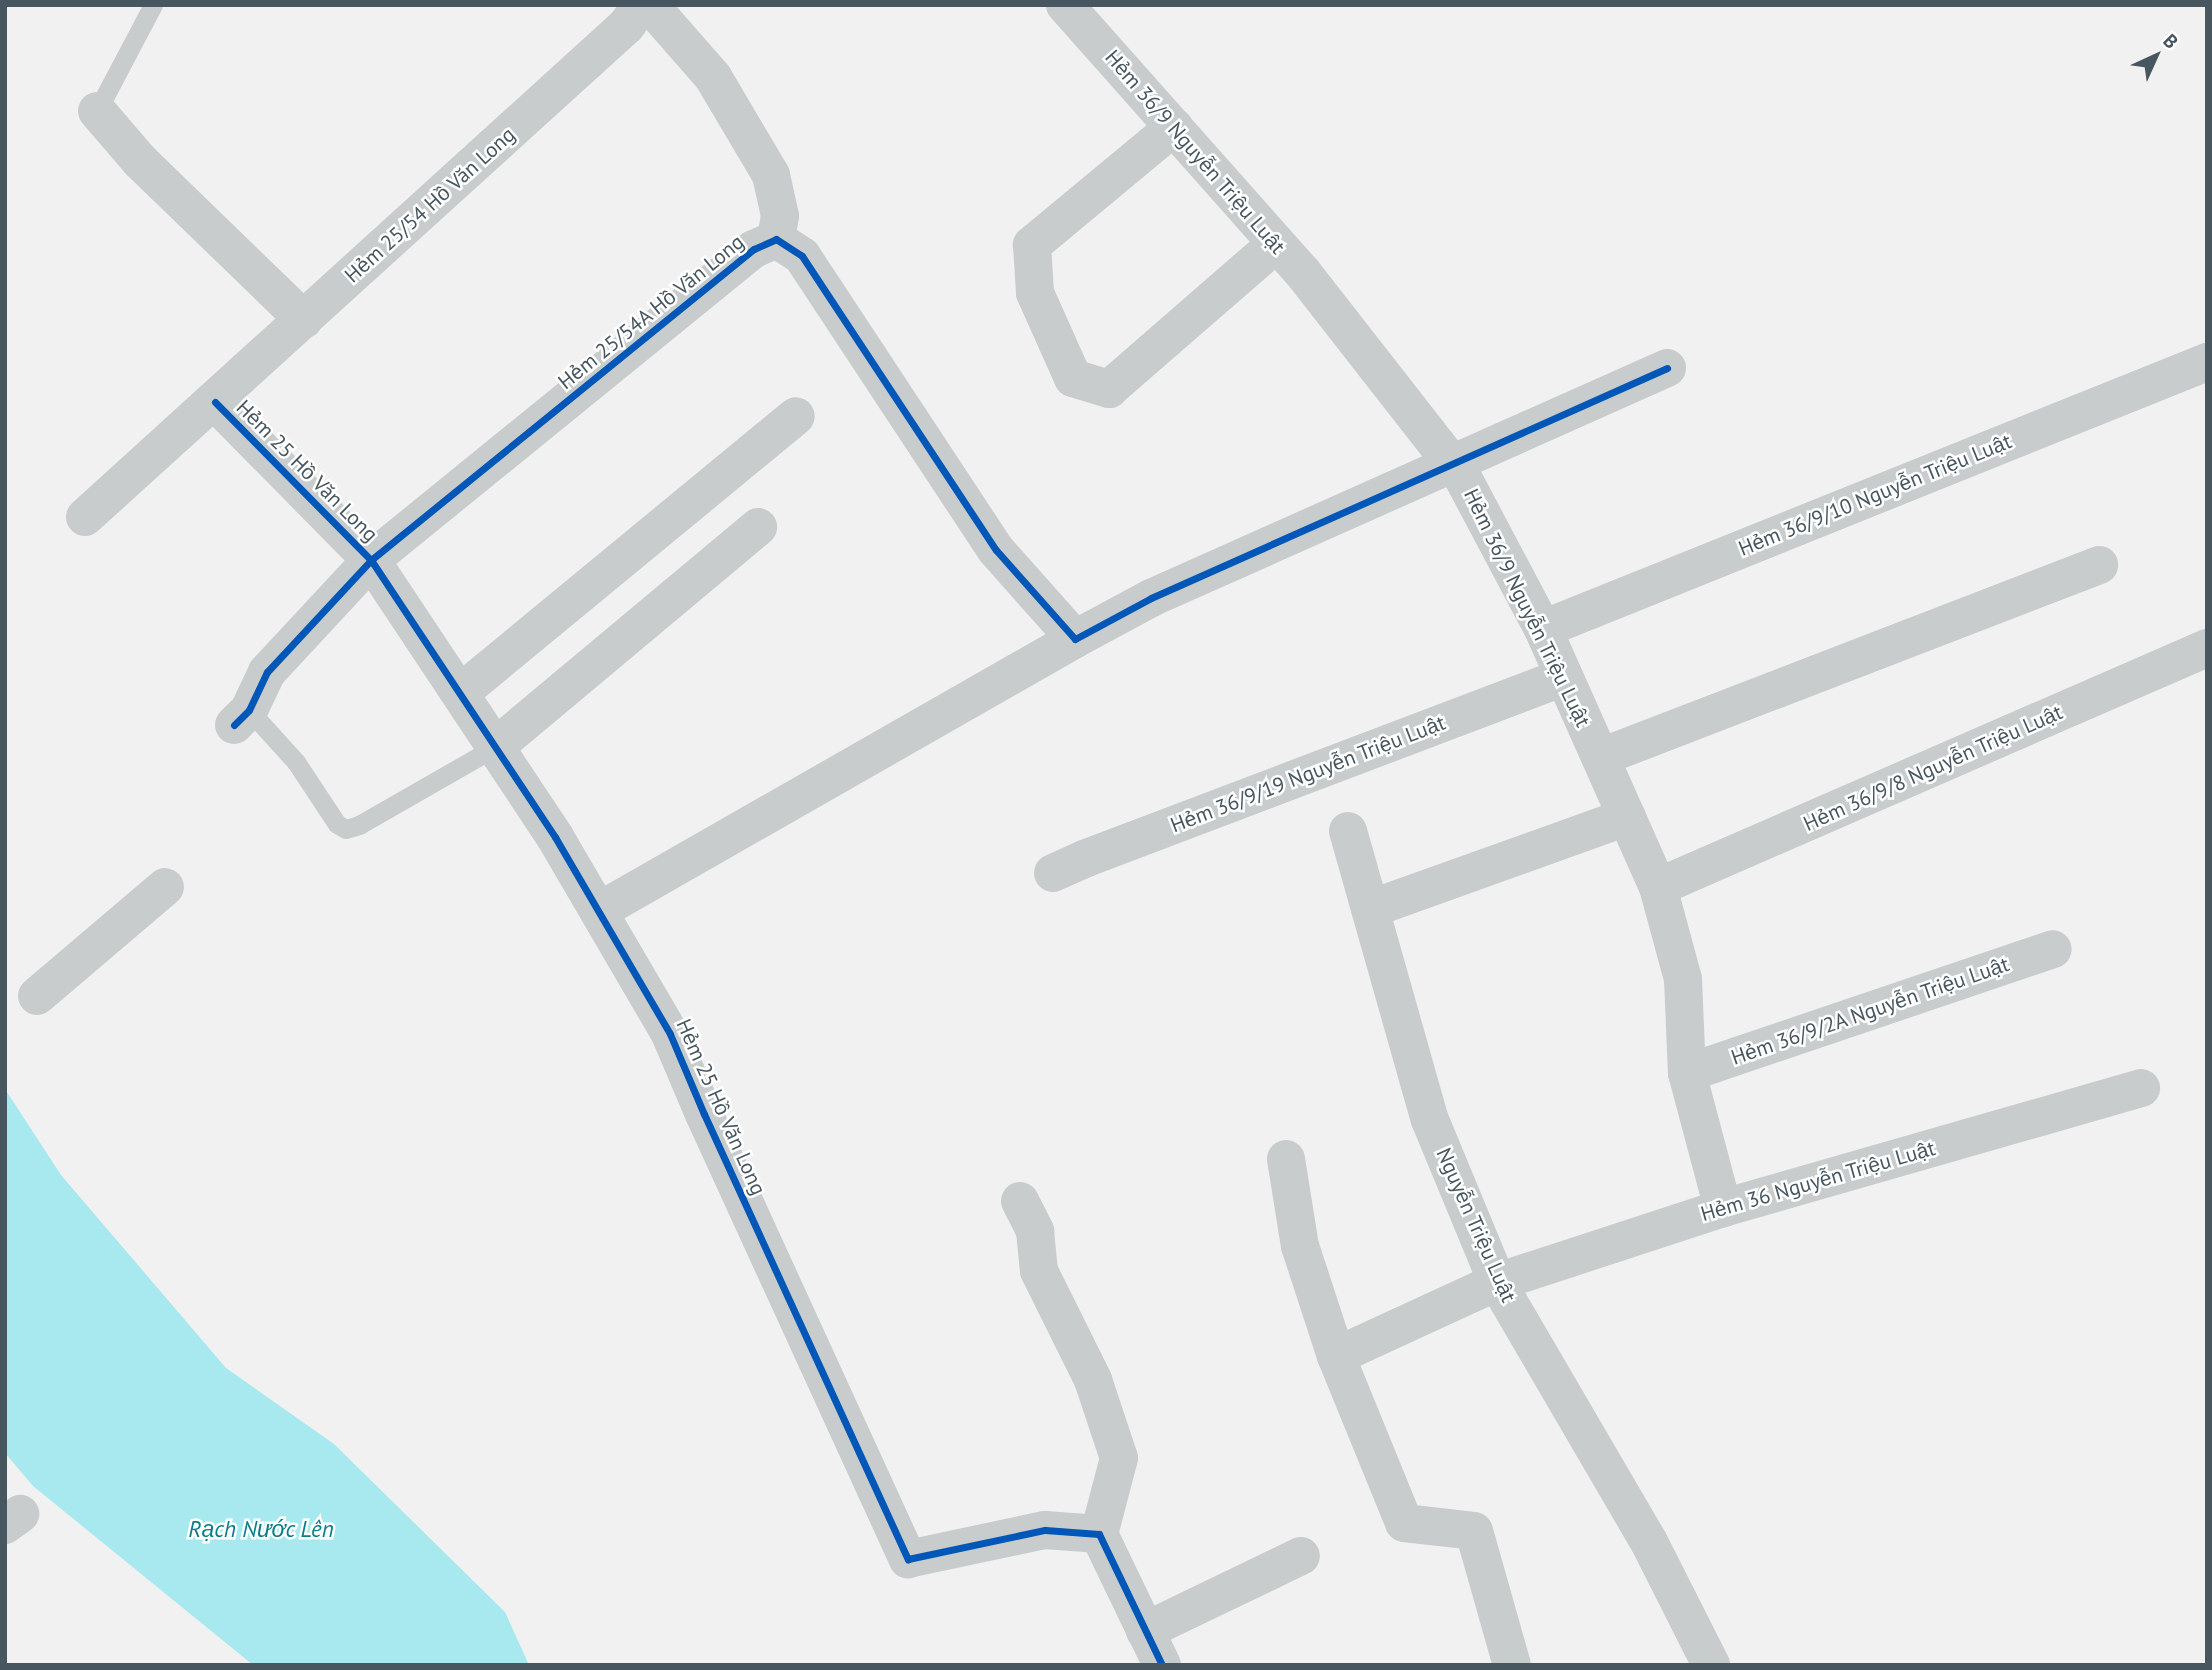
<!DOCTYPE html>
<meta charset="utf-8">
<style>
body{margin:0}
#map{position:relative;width:2212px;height:1670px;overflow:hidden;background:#f2f1f1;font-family:"PT Sans",sans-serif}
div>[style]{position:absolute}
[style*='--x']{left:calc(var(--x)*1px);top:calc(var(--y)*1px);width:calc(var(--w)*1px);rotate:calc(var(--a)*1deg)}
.water>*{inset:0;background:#a8e9f0}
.service>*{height:19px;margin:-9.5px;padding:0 9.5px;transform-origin:9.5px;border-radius:9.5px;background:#c8cccd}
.minor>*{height:38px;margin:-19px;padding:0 19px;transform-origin:19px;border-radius:19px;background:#c8cccd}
.cycleway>*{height:7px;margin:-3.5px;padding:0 3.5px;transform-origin:3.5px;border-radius:3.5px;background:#0057b8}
span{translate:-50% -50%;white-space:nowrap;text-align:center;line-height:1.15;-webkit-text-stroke:5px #fff;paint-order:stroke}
.street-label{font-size:21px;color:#47565f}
.water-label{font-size:23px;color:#097e8a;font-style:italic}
.frame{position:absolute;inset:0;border:7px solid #47565f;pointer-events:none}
.north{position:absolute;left:2121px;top:21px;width:70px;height:70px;-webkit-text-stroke:5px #fff;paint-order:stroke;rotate:45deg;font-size:19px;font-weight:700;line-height:28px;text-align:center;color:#47565f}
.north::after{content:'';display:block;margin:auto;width:24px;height:32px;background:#47565f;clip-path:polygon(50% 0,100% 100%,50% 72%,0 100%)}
</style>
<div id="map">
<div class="water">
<div style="clip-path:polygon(5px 1089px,61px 1175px,226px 1368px,334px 1444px,505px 1612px,529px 1665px,253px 1665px,33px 1486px,5px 1453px)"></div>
</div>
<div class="service">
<div style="--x:97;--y:111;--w:120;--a:-62.2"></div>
<div style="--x:249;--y:710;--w:70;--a:47.9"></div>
<div style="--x:296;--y:762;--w:74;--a:56.5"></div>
<div style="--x:337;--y:824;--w:10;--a:29"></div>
<div style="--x:346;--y:829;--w:14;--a:-17"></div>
<div style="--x:359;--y:825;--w:157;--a:-29.8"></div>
</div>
<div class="minor">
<div style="--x:650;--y:5;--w:96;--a:48.8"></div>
<div style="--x:713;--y:77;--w:114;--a:59.4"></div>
<div style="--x:771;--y:175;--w:42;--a:77.6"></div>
<div style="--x:780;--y:216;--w:23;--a:100"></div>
<div style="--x:1065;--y:5;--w:358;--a:48.4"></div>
<div style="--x:1303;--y:273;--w:260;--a:52"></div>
<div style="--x:1463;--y:478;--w:171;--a:62.1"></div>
<div style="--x:1543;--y:629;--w:282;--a:66"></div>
<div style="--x:1658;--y:887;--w:95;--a:74.8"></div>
<div style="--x:1683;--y:979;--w:94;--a:87.6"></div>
<div style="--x:1687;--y:1073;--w:140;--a:75.1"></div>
<div style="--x:97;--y:111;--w:66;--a:49.3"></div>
<div style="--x:140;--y:161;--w:228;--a:44.1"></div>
<div style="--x:1174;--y:127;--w:185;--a:140.3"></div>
<div style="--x:1032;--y:245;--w:48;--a:86.4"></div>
<div style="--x:1035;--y:293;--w:93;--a:65.9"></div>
<div style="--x:1073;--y:378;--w:38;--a:17"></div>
<div style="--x:1109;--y:389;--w:221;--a:-41"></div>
<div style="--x:215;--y:402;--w:222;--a:45.4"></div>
<div style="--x:371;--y:560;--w:333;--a:56.4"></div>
<div style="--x:555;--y:837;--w:228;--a:59.7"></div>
<div style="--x:670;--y:1034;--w:87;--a:67"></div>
<div style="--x:704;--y:1114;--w:490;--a:65.4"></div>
<div style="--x:908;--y:1559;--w:140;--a:-12"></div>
<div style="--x:1045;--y:1530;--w:54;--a:4.2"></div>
<div style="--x:1099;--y:1534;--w:145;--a:64.3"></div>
<div style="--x:85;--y:517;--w:731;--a:-42.23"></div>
<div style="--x:626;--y:26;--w:26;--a:-54"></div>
<div style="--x:1543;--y:629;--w:716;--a:-21.91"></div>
<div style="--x:460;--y:693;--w:435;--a:-39.5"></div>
<div style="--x:234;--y:725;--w:21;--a:-45"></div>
<div style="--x:249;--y:710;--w:42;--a:-64.7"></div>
<div style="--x:267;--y:672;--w:153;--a:-47.1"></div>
<div style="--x:371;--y:560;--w:493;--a:-39.1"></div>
<div style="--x:754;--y:249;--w:24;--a:-24"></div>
<div style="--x:776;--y:239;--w:31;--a:33"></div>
<div style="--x:802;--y:256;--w:352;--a:56.6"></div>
<div style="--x:996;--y:550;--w:119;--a:48.4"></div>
<div style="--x:1075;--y:639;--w:86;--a:-28.3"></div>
<div style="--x:1151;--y:598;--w:565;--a:-24.02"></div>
<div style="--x:495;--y:747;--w:343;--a:-39.9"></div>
<div style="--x:1601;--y:757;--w:534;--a:-21.08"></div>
<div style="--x:1348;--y:831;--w:300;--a:74.2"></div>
<div style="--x:1430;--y:1120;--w:175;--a:67.5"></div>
<div style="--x:1497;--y:1282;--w:301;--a:59.7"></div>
<div style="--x:1649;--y:1542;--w:138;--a:63.2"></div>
<div style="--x:1053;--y:873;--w:34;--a:-24"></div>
<div style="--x:1084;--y:859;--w:513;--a:-20.77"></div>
<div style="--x:1658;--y:887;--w:599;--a:-23.53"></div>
<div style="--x:1370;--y:909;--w:273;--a:-19.7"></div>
<div style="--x:599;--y:911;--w:548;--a:-29.74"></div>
<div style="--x:37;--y:996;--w:168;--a:-40.4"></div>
<div style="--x:1687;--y:1073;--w:386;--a:-18.7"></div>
<div style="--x:1286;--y:1159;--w:88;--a:80.9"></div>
<div style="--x:1300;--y:1246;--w:116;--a:71.9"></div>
<div style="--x:1336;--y:1356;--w:180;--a:67.8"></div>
<div style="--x:1404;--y:1523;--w:70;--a:6.5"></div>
<div style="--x:1474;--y:1531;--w:139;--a:74.2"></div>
<div style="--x:1020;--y:1201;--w:34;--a:63"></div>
<div style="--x:1035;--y:1231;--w:40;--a:84.3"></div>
<div style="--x:1039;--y:1271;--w:122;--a:63.6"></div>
<div style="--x:1093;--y:1380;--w:82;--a:71.6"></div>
<div style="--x:1119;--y:1458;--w:79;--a:104.7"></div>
<div style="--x:1336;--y:1356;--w:177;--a:-24.7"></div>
<div style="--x:1497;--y:1282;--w:238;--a:-18.1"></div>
<div style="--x:1723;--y:1208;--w:435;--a:-16"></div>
<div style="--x:5;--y:1525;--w:19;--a:-36"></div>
<div style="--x:1145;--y:1631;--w:173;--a:-25.7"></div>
</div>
<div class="cycleway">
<div style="--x:215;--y:402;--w:222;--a:45.4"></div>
<div style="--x:371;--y:560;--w:333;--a:56.4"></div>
<div style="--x:555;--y:837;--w:228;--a:59.7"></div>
<div style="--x:670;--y:1034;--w:87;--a:67"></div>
<div style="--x:704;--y:1114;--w:490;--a:65.4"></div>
<div style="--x:908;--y:1559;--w:140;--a:-12"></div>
<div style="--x:1045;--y:1530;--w:54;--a:4.2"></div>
<div style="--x:1099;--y:1534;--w:145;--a:64.3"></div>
<div style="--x:234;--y:725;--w:21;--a:-45"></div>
<div style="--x:249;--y:710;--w:42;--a:-64.7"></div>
<div style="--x:267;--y:672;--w:153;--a:-47.1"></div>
<div style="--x:371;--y:560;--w:493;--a:-39.1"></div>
<div style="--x:754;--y:249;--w:24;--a:-24"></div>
<div style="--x:776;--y:239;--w:31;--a:33"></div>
<div style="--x:802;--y:256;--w:352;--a:56.6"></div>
<div style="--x:996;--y:550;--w:119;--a:48.4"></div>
<div style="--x:1075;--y:639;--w:86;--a:-28.3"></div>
<div style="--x:1151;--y:598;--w:565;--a:-24.02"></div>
</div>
<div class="street-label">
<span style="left:1195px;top:152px;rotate:49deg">Hẻm 36/9 Nguyễn Triệu Luật</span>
<span style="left:430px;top:205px;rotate:-42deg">Hẻm 25/54 Hồ Văn Long</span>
<span style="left:651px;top:312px;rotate:-39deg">Hẻm 25/54A Hồ Văn Long</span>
<span style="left:307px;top:471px;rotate:45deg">Hẻm 25 Hồ Văn Long</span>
<span style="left:1875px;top:495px;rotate:-22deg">Hẻm 36/9/10 Nguyễn Triệu Luật</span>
<span style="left:1527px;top:608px;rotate:64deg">Hẻm 36/9 Nguyễn Triệu Luật</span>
<span style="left:1933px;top:768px;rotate:-24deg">Hẻm 36/9/8 Nguyễn Triệu Luật</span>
<span style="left:1308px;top:774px;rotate:-21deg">Hẻm 36/9/19 Nguyễn Triệu Luật</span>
<span style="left:1870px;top:1011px;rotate:-19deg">Hẻm 36/9/2A Nguyễn Triệu Luật</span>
<span style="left:721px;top:1107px;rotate:66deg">Hẻm 25 Hồ Văn Long</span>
<span style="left:1818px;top:1181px;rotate:-16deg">Hẻm 36 Nguyễn Triệu Luật</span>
<span style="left:1476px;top:1225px;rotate:66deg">Nguyễn Triệu Luật</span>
</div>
<div class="water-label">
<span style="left:261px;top:1529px">Rạch Nước Lên</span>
</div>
<div class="frame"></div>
<div class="north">B</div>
</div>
